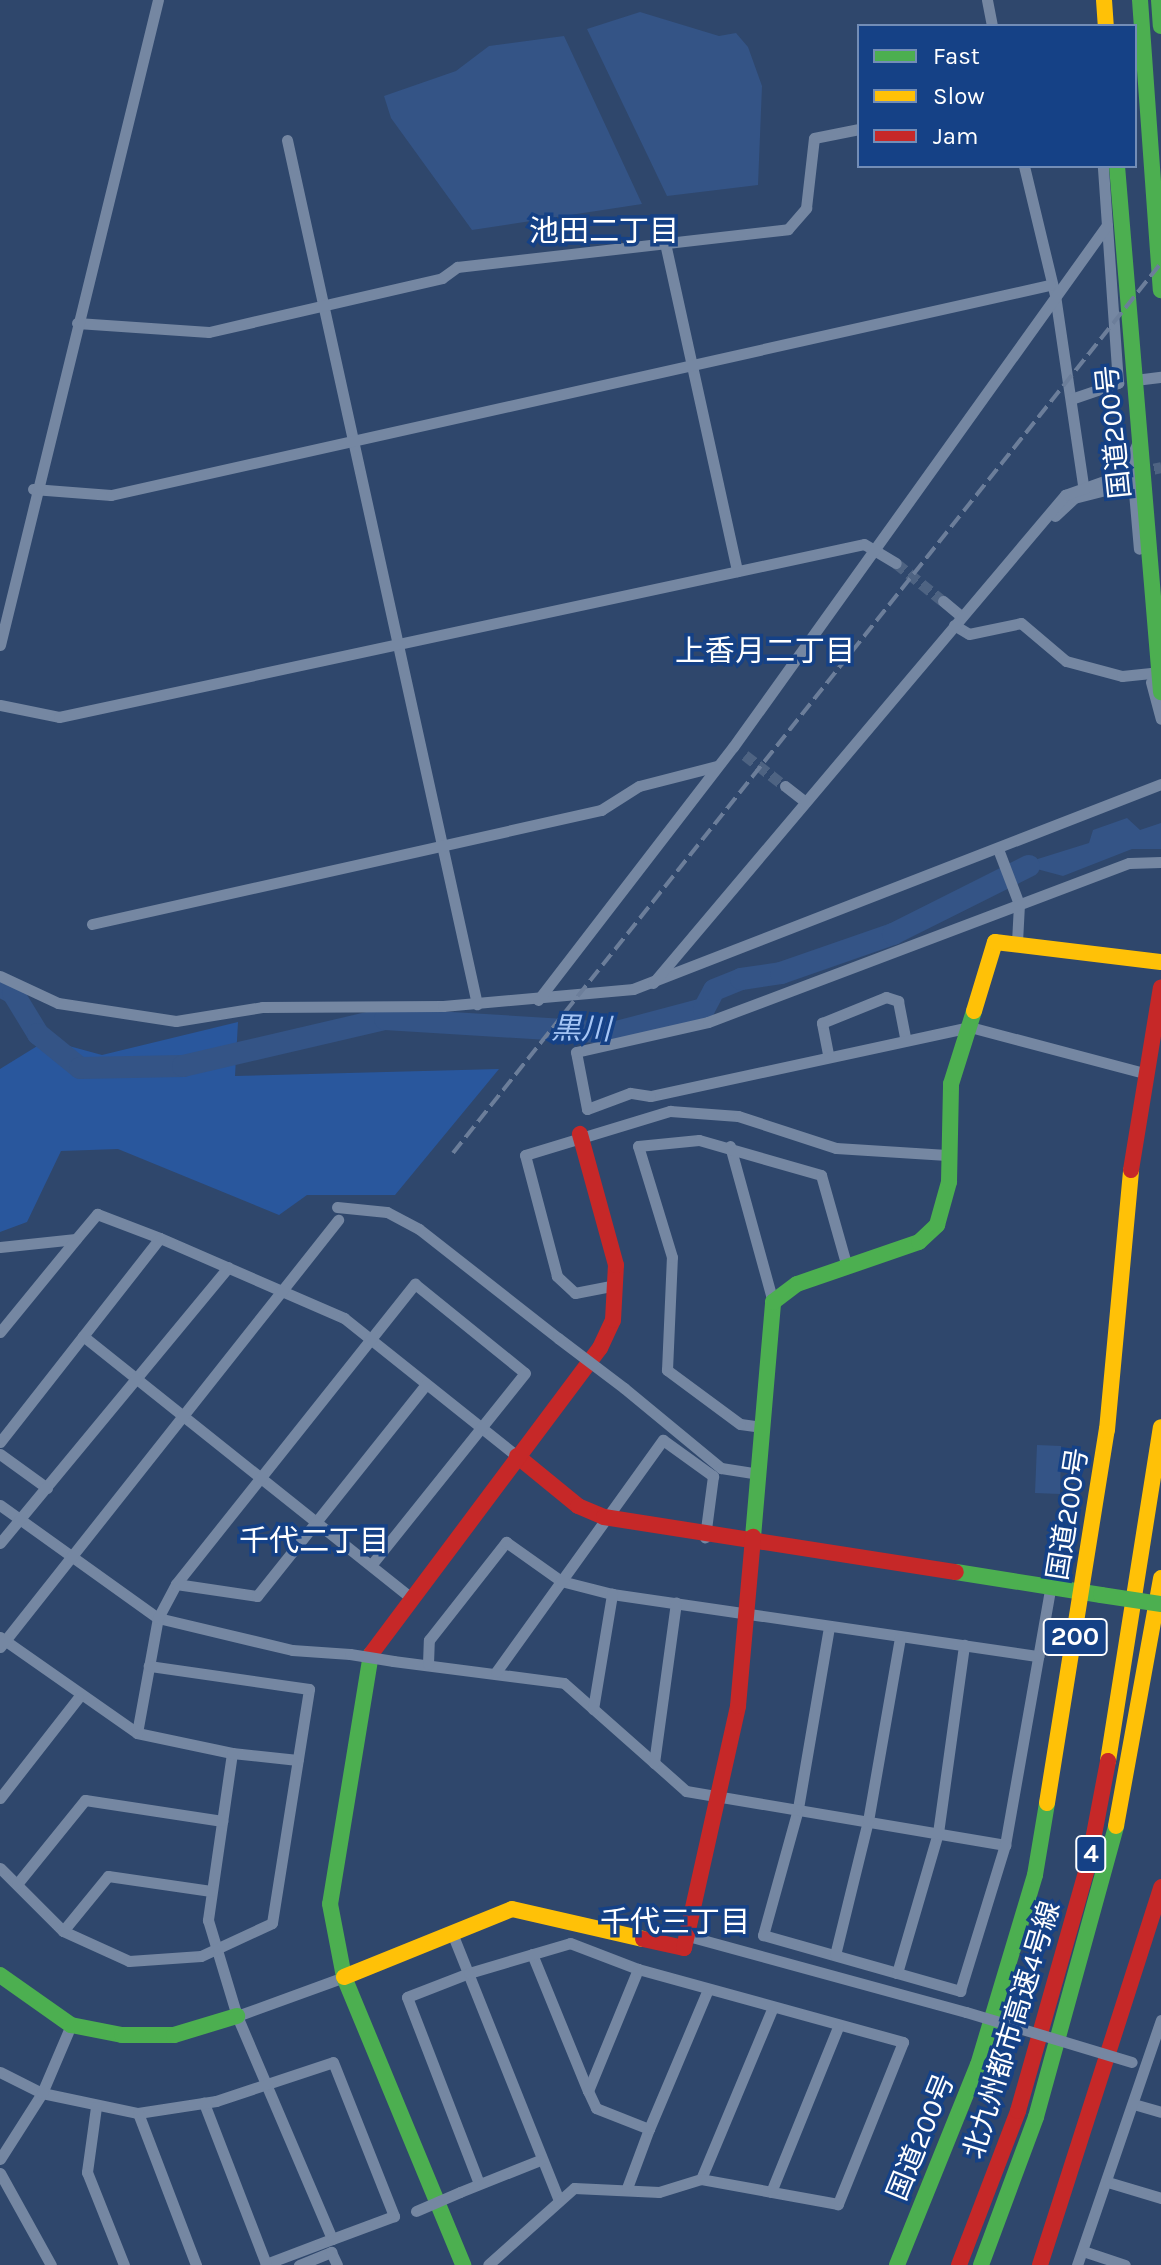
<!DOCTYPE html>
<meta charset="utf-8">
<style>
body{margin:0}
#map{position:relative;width:1161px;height:2265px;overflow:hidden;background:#2f476c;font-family:Karla,"Noto Sans JP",sans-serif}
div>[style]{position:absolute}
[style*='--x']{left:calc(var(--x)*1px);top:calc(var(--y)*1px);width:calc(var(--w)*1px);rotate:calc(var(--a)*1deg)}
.green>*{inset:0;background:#29579d}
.water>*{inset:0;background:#345486}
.river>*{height:22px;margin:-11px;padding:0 11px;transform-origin:11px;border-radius:11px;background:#345486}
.street-tunnel>*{height:11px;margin-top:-5.5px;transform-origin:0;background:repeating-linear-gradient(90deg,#4e6382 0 11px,transparent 0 16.5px)}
.street>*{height:11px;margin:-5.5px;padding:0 5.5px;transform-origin:5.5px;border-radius:5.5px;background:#7587a2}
.fast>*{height:16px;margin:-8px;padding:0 8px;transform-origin:8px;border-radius:8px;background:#4caf50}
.slow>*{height:16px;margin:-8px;padding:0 8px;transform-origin:8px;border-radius:8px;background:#ffc107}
.jam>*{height:16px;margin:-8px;padding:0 8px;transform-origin:8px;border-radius:8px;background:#c62828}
.rail>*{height:4px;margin-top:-2px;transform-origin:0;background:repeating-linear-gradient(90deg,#6c7e9a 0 14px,transparent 0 20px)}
.street-bridge>*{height:11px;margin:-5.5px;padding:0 5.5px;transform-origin:5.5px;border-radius:5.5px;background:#7587a2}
.fast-bridge>*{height:16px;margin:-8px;padding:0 8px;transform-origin:8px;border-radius:8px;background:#4caf50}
span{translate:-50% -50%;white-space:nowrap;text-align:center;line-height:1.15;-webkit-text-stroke:7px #154186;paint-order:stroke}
.shield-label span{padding:2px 6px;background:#154186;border:2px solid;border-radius:6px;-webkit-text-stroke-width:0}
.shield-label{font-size:26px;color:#fff;font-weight:700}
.street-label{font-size:28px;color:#fff}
.neighbourhood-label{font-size:30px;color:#fff}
.water-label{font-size:30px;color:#a6c6f6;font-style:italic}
.legend{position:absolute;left:857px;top:24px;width:280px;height:144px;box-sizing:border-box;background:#154186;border:2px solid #738db6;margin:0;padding:10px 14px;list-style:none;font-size:24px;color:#fff}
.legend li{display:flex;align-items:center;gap:16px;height:40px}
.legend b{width:40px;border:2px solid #738db6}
</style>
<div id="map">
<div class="green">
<div style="clip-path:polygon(238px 1022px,235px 1076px,499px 1069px,395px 1195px,307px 1195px,279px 1215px,118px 1149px,61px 1151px,27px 1222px,0 1232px,0 1069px,47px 1040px,102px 1055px)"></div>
</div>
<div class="water">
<div style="clip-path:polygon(640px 12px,719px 36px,736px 33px,748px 47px,762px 86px,758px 185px,667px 196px,587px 29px)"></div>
<div style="clip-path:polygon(564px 36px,642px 204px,472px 230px,391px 118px,384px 96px,456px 71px,489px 46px)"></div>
<div style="clip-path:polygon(1127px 818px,1140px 830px,1161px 823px,1161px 849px,1132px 849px,1063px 876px,1033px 868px,1011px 874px,1009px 868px,1089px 843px,1093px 830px)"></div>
<div style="clip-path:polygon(1037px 1445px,1061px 1446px,1060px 1494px,1035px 1493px)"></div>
</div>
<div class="river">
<div style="--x:0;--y:986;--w:15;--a:28"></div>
<div style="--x:13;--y:993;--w:48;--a:58.6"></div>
<div style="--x:38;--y:1034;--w:54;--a:39"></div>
<div style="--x:80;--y:1068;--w:103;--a:-1.1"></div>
<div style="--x:183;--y:1066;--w:207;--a:-13.1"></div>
<div style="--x:385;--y:1019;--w:228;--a:3.5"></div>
<div style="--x:613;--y:1033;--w:94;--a:-14.8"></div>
<div style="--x:704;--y:1009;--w:21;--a:-62"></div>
<div style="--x:714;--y:990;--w:29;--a:-22"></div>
<div style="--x:741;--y:979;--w:40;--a:-8.5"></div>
<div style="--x:781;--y:973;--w:119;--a:-19.2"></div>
<div style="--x:893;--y:934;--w:152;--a:-26.6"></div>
</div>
<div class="street-tunnel">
<div style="--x:1138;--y:472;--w:24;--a:-12"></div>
<div style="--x:896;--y:563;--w:60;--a:39"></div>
<div style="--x:745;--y:755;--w:51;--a:37.8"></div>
</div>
<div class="street">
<div style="--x:987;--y:0;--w:26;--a:79"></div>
<div style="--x:287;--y:140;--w:885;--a:77.6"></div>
<div style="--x:1024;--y:166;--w:133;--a:76.5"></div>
<div style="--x:1055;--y:295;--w:191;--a:81.6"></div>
<div style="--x:665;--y:243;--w:336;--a:77.6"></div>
<div style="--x:77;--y:323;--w:132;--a:3.9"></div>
<div style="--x:209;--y:332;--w:239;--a:-13"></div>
<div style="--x:442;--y:278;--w:19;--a:-36"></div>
<div style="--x:457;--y:267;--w:333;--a:-6.5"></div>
<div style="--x:788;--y:229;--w:28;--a:-49"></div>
<div style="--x:806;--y:208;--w:70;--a:-83.5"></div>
<div style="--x:814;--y:138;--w:46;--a:-11.3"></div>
<div style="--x:1135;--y:380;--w:26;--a:-7"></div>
<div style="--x:1071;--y:399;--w:50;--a:-18.8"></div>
<div style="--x:1118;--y:383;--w:218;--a:-94"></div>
<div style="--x:1137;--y:444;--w:15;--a:113"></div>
<div style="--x:1131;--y:458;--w:91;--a:85"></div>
<div style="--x:33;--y:489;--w:78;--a:4.4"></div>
<div style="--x:111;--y:495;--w:962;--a:-12.61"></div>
<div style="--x:1055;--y:516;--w:26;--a:-43"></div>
<div style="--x:1074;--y:498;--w:61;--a:-14.3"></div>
<div style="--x:943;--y:601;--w:23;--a:40"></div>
<div style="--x:954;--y:625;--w:17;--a:31"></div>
<div style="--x:969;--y:634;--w:53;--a:-11.9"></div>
<div style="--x:1021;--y:623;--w:59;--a:40.2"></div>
<div style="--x:1066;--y:661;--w:58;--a:15"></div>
<div style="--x:1122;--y:676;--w:29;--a:-6"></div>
<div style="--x:0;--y:645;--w:664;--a:-76.24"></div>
<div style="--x:1151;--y:682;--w:38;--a:75"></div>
<div style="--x:0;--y:705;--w:60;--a:11.5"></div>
<div style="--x:59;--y:717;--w:823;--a:-12.13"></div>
<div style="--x:864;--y:544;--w:37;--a:31"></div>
<div style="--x:785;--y:786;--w:24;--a:38"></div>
<div style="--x:998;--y:849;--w:59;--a:69.1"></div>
<div style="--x:1019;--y:904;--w:35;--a:93"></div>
<div style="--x:92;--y:924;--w:522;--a:-12.62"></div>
<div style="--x:601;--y:810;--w:45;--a:-32.3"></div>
<div style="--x:639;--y:786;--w:81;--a:-14.4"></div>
<div style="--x:0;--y:976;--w:64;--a:25"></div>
<div style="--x:58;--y:1003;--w:119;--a:8.7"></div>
<div style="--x:176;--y:1021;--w:87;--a:-9.2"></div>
<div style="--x:262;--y:1007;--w:181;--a:-0.3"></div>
<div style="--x:443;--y:1006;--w:191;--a:-5.1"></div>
<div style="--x:633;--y:989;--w:566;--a:-21.22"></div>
<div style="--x:653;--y:983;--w:639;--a:-49.83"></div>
<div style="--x:1065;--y:495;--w:59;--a:-19.7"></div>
<div style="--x:538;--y:1000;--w:319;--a:-52.4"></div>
<div style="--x:733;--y:747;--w:642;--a:-54.38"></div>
<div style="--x:828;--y:1054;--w:32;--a:-101"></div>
<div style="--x:822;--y:1023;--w:69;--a:-22.1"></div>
<div style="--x:886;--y:997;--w:13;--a:18"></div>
<div style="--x:898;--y:1001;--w:38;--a:79"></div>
<div style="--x:1144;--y:1073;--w:180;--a:-165.2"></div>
<div style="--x:970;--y:1027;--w:327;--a:167.8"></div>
<div style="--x:650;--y:1096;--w:20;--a:-171"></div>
<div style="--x:630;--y:1093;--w:46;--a:159.6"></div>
<div style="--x:587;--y:1109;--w:58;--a:-100.9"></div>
<div style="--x:576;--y:1052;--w:135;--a:-12.8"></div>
<div style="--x:708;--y:1022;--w:450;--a:-20.7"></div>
<div style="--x:1129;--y:863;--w:32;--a:-2"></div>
<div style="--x:730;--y:1146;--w:162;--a:74.6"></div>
<div style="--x:337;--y:1207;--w:50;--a:5.7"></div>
<div style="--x:387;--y:1212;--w:36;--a:28"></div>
<div style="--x:419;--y:1229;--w:177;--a:38.1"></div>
<div style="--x:0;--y:1247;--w:76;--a:-6"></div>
<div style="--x:76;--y:1239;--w:33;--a:-50"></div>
<div style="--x:97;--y:1214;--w:67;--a:20.9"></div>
<div style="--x:160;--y:1238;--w:201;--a:23.5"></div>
<div style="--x:344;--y:1318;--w:221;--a:38.6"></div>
<div style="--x:616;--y:1285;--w:42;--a:169"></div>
<div style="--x:575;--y:1293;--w:25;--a:-137"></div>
<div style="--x:557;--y:1276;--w:125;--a:-104.8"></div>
<div style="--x:525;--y:1155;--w:152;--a:-16.9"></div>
<div style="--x:670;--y:1111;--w:68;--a:4.2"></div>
<div style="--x:738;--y:1116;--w:103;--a:18.1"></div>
<div style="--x:836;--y:1148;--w:111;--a:3.6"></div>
<div style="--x:0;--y:1332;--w:120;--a:-50.7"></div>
<div style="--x:83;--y:1336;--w:413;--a:38.6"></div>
<div style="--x:624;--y:1388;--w:126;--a:39.5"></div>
<div style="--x:721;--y:1468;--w:37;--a:9"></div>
<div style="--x:762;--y:1427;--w:22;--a:-172"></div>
<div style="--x:740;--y:1424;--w:91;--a:-143.5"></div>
<div style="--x:667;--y:1370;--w:113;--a:-87.5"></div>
<div style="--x:672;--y:1257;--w:116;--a:-107"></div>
<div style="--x:638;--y:1146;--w:61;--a:-5.6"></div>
<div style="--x:699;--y:1140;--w:127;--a:16"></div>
<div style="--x:821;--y:1175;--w:96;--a:74.2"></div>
<div style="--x:0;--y:1442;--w:259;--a:-51.9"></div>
<div style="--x:0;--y:1454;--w:58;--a:35.9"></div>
<div style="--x:0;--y:1505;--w:194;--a:35.6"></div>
<div style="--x:158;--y:1618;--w:138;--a:13.4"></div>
<div style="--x:292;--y:1650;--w:58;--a:3.9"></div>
<div style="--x:0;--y:1543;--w:358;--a:-50.4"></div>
<div style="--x:176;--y:1584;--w:384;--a:-51.5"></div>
<div style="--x:415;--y:1284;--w:141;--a:39"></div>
<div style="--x:525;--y:1373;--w:246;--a:128.7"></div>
<div style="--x:829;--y:1627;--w:185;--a:99.7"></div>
<div style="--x:798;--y:1809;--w:131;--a:105.5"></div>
<div style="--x:763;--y:1935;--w:139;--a:15.8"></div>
<div style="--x:897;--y:1973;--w:146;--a:-73.7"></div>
<div style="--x:938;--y:1833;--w:190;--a:-82.1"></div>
<div style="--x:0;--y:1637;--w:167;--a:35"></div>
<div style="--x:137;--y:1733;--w:97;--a:11.9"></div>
<div style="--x:232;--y:1753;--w:169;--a:98.2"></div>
<div style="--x:208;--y:1920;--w:100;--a:73.2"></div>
<div style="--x:237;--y:2016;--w:242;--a:66.9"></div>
<div style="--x:332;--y:2239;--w:71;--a:159.3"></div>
<div style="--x:266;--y:2264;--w:173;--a:-111.1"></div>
<div style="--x:0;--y:1647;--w:545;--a:-51.64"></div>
<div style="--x:393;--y:1661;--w:172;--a:7.3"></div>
<div style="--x:564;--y:1683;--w:163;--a:41.5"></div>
<div style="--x:686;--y:1791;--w:324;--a:9.6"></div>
<div style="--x:1005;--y:1845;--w:260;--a:-80"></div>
<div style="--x:428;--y:1664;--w:24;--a:-88"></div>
<div style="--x:429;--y:1640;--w:125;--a:-51.8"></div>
<div style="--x:506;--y:1542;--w:67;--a:35.3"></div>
<div style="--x:561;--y:1581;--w:53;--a:14.3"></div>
<div style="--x:612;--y:1594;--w:431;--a:8.3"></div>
<div style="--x:496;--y:1672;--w:286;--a:-54.3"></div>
<div style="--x:663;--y:1440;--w:62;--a:35.8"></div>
<div style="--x:713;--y:1476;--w:62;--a:97.5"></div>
<div style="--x:593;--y:1709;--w:117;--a:-80.6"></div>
<div style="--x:137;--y:1733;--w:117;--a:-79.7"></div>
<div style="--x:158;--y:1618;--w:38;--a:-62"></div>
<div style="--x:176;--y:1584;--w:82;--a:8.4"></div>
<div style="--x:257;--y:1596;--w:271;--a:-51.4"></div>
<div style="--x:232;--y:1753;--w:66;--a:6.1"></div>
<div style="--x:654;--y:1763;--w:162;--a:-82.2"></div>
<div style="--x:0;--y:1798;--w:127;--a:-52"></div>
<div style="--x:0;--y:1868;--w:89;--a:45"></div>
<div style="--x:63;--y:1931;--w:72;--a:24.4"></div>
<div style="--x:129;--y:1961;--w:72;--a:-4"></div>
<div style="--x:201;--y:1956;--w:78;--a:-24.9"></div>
<div style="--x:272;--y:1923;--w:237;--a:-81"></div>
<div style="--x:309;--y:1689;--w:162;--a:-171.8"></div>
<div style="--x:17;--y:1884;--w:108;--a:-51"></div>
<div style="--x:85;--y:1800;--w:139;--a:8.7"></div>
<div style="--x:63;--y:1931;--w:71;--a:-50.7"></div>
<div style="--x:108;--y:1876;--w:104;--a:8.3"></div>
<div style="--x:452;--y:1933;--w:285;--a:68.2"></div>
<div style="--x:688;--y:1936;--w:288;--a:15.3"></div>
<div style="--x:532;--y:1954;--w:148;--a:67.8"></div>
<div style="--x:835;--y:1955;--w:138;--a:-76.2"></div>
<div style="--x:868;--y:1821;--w:186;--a:-80.1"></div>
<div style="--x:897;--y:1973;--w:66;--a:15.9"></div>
<div style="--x:960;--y:1991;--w:153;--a:-72.9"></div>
<div style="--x:237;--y:2016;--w:114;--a:-20"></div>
<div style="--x:0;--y:2072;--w:47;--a:26.6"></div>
<div style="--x:42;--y:2093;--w:98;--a:11.8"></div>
<div style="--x:138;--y:2113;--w:79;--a:-8.7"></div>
<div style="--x:216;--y:2101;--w:123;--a:-18.4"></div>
<div style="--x:333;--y:2062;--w:166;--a:68.4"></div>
<div style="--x:394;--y:2216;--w:66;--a:159.6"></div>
<div style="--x:1137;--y:2105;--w:25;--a:16"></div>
<div style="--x:96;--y:2107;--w:66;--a:97.9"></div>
<div style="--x:87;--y:2172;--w:100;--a:68.3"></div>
<div style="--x:138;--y:2113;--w:163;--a:69.1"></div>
<div style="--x:649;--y:2129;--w:152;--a:-67.1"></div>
<div style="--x:0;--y:2159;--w:78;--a:-57.5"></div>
<div style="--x:42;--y:2093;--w:74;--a:-66.9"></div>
<div style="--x:0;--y:2173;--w:105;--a:61"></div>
<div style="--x:701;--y:2179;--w:186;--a:-67.3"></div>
<div style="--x:478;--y:2181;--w:197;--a:-111.1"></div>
<div style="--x:407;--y:1997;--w:66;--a:-21.2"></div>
<div style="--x:469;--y:1973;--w:105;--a:-16.5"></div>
<div style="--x:570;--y:1943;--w:73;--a:20.9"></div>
<div style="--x:638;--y:1969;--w:275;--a:15.4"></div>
<div style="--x:903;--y:2042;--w:175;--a:111.9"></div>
<div style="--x:838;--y:2204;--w:139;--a:-169.7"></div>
<div style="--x:701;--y:2179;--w:44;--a:162.8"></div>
<div style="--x:659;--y:2192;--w:85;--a:-177.3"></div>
<div style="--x:574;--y:2188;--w:115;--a:138.2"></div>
<div style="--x:1111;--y:2183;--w:52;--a:16.7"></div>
<div style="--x:627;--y:2188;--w:63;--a:-69.6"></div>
<div style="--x:649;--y:2129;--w:57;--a:-158.4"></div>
<div style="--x:596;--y:2108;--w:19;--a:-115"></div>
<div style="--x:588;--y:2091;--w:132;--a:-67.7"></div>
<div style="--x:460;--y:2192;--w:86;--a:-21.8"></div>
<div style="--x:771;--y:2192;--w:178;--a:-67.9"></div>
<div style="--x:1083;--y:2251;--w:44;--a:18.4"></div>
<div style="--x:299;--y:2265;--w:35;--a:-22"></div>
<div style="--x:331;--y:2252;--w:14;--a:65"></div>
<div style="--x:1077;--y:2265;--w:259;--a:-71.1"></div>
</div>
<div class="fast">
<div style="--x:1140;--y:0;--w:291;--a:85.9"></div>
<div style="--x:1159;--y:0;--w:26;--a:86"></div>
<div style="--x:1117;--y:166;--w:528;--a:85.22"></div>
<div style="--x:753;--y:1537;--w:236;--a:-85.1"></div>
<div style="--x:773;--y:1302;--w:30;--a:-37"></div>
<div style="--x:797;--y:1284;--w:129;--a:-19"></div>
<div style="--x:919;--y:1242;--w:25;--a:-43"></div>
<div style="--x:937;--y:1225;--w:45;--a:-74.4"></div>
<div style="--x:949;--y:1182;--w:98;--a:-88.8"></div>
<div style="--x:951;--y:1084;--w:77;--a:-72.5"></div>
<div style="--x:956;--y:1572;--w:147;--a:9"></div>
<div style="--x:371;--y:1654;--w:253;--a:99.3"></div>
<div style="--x:330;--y:1904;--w:74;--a:79.1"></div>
<div style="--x:344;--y:1977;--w:312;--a:67.5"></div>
<div style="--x:0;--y:1975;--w:87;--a:35.2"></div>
<div style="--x:71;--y:2025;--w:52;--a:11.1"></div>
<div style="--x:122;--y:2035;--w:52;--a:0"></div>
<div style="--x:174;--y:2035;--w:66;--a:-16.8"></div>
<div style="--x:897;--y:2265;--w:216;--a:-68"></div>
<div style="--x:978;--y:2065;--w:198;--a:-73.3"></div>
<div style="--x:1035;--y:1875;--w:73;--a:-80.5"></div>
<div style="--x:981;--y:2265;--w:158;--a:-69.6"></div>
<div style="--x:1036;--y:2117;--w:302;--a:-74.6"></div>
</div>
<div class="slow">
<div style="--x:1104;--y:0;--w:26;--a:86"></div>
<div style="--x:974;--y:1011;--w:72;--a:-73.1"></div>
<div style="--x:995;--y:942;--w:167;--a:6.9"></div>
<div style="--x:1108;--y:1761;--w:338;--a:-81"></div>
<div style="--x:1047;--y:1803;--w:378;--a:-80.9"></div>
<div style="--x:1107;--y:1430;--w:261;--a:-84.7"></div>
<div style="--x:1116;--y:1826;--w:252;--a:-79.7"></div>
<div style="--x:344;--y:1977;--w:181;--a:-22"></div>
<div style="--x:512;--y:1909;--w:134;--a:12.9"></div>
</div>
<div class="jam">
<div style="--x:1131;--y:1170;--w:185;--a:-80.7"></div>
<div style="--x:517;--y:1456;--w:79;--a:39.3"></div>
<div style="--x:578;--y:1506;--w:28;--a:23"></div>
<div style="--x:604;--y:1517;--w:356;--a:8.9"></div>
<div style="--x:371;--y:1654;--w:382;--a:-53.2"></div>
<div style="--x:600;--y:1348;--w:31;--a:-65"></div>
<div style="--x:613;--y:1320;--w:55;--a:-86.9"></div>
<div style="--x:616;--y:1265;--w:136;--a:-105.4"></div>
<div style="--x:643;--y:1939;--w:42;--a:12.4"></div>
<div style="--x:684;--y:1948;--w:248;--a:-77.4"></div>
<div style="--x:738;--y:1706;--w:170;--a:-84.9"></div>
<div style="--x:959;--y:2265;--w:165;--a:-69"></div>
<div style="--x:1018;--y:2111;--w:255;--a:-74.1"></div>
<div style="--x:1088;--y:1866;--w:107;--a:-79.2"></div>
<div style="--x:1040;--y:2265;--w:397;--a:-72.2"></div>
</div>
<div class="rail">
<div style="--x:453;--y:1153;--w:1137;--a:-51.5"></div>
</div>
<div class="street-bridge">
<div style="--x:558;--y:1338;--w:83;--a:37.1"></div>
<div style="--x:350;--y:1654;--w:44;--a:9.2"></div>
<div style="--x:966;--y:2012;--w:173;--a:16.8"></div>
<div style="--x:416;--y:2211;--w:48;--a:-23.4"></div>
</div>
<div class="fast-bridge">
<div style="--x:1101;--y:1595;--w:61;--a:8.5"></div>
</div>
<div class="shield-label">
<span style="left:1075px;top:1637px">200</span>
<span style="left:1091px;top:1854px">4</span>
</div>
<div class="street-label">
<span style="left:1114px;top:432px;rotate:-96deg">国道200号</span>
<span style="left:1068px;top:1514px;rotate:-81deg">国道200号</span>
<span style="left:1012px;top:2030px;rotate:-73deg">北九州都市高速4号線</span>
<span style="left:921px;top:2137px;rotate:-68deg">国道200号</span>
</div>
<div class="neighbourhood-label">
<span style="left:604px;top:231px">池田二丁目</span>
<span style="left:765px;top:651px">上香月二丁目</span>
<span style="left:314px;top:1541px">千代二丁目</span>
<span style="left:675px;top:1922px">千代三丁目</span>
</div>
<div class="water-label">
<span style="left:581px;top:1029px;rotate:1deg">黒川</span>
</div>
<ul class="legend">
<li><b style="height:10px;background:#4caf50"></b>Fast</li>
<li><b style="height:10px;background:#ffc107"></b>Slow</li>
<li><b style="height:10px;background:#c62828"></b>Jam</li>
</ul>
</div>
